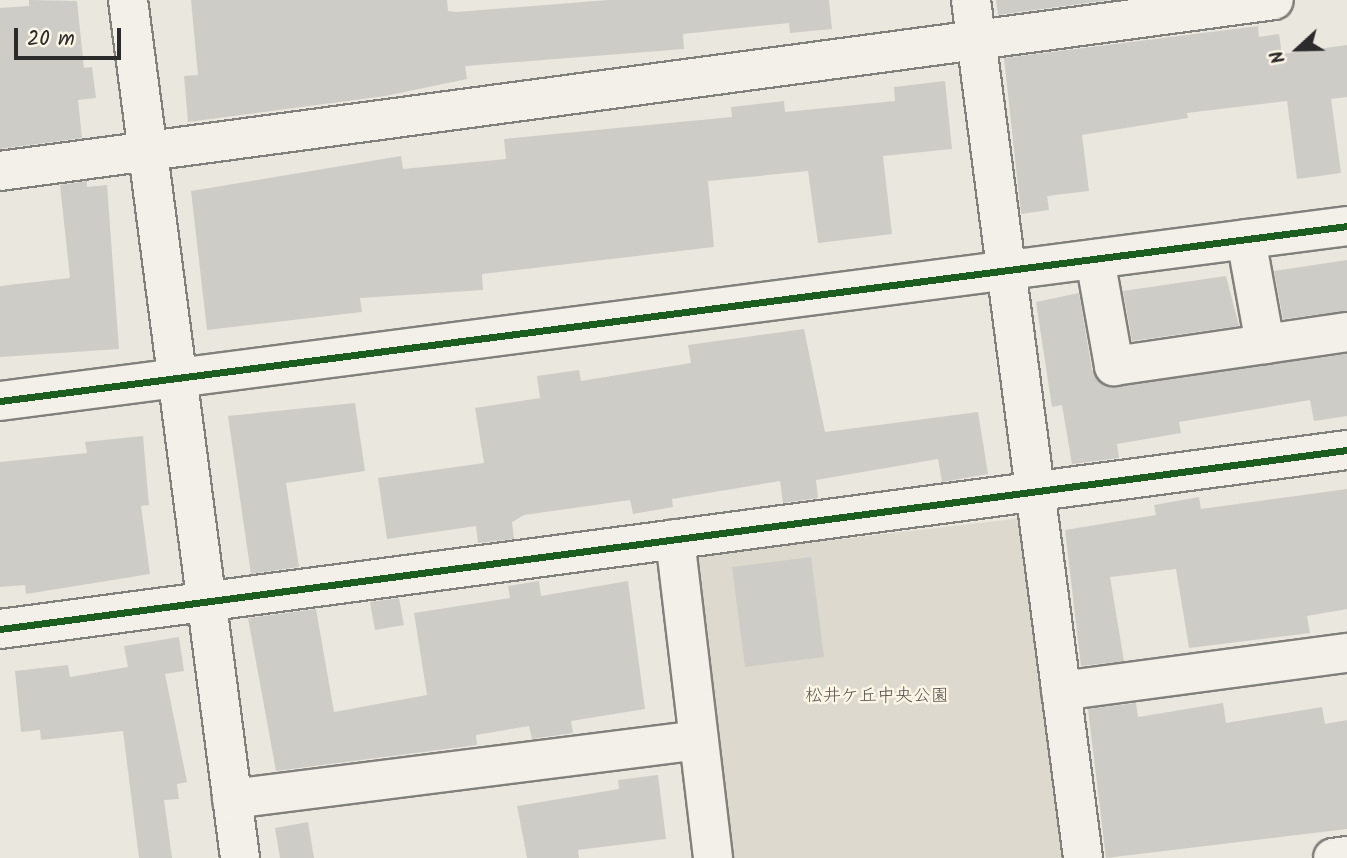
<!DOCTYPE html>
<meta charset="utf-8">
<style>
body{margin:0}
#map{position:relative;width:1347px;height:858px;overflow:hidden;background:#eae7df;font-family:Kalam,"Klee One",sans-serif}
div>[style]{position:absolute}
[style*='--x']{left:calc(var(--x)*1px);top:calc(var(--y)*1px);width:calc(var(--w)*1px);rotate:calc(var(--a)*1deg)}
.built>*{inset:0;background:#ddd9ce}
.building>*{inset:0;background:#ceccc6}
.roads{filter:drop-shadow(2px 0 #81807c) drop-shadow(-2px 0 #81807c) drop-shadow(0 2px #81807c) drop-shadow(0 -2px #81807c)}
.minor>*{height:38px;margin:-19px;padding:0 19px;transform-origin:19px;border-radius:19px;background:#f3f0ea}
.cycleway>*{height:7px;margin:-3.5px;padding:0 3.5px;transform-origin:3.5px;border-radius:3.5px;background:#1b5e20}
span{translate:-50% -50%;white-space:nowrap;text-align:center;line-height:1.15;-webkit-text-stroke:5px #fcf5e5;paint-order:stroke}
.park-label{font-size:18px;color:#555450}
.north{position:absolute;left:1263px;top:14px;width:70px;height:70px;-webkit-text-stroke:5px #fcf5e5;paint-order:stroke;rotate:248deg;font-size:19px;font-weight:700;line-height:28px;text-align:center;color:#2b2b2b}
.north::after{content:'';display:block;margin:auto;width:24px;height:32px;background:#2b2b2b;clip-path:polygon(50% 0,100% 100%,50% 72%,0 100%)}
.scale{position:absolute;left:14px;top:28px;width:107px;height:32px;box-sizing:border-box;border:4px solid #2b2b2b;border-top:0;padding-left:9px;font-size:21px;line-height:24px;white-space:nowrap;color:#2b2b2b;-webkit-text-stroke:5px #fcf5e5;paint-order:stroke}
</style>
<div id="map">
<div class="built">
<div style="clip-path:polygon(1023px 518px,1063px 858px,732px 858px,696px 556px)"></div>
</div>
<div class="building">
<div style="clip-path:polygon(29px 0,77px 1px,84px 68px,92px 67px,96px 98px,78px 100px,82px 138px,0 149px,0 8px,29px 6px)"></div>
<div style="clip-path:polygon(191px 0,447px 0,448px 11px,456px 12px,608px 0,829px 0,832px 29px,790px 33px,789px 23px,683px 34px,684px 49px,465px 66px,467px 79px,385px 96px,188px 122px,184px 76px,198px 75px)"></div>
<div style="clip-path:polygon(996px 0,1110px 0,998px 15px)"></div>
<div style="clip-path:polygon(1258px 26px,1259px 37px,1279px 34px,1282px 54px,1347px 45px,1347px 97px,1331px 99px,1341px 173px,1297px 179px,1287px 101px,1187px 113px,1188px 118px,1082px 135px,1089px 191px,1047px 196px,1049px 210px,1021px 214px,1004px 58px)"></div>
<div style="clip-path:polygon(945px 81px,952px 149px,883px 156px,892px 234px,818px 243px,808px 171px,708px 181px,714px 247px,482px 274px,483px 290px,360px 298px,362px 312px,207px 330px,191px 191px,401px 156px,403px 169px,506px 159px,504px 139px,732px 117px,731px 107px,784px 101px,785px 112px,895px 101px,894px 87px)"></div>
<div style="clip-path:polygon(87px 181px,87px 187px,107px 185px,119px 349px,0 357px,0 286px,70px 278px,60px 185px)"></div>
<div style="clip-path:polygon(1347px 260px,1347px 311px,1283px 319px,1274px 271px)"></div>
<div style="clip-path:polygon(1226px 276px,1239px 326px,1132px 341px,1123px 291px)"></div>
<div style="clip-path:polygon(1079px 293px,1092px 370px,1106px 386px,1347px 354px,1347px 416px,1314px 421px,1310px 400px,1179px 422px,1181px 433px,1117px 444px,1119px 458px,1072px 464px,1062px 405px,1052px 407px,1036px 302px)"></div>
<div style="clip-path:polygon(804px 329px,825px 432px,978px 412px,988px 474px,942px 482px,938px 459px,816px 480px,818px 498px,783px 503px,780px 481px,672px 499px,673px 507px,633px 514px,630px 500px,524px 515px,512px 522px,514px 539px,478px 543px,476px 526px,387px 539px,378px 478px,484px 463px,475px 408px,540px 398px,537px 376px,579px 370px,581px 381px,691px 363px,688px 345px)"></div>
<div style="clip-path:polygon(355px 403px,365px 471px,286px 483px,299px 567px,251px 574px,228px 416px)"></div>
<div style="clip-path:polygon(143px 436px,149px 505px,141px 506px,150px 574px,26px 594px,25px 585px,0 587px,0 462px,87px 453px,85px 442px)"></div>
<div style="clip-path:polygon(1347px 489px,1347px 609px,1307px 616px,1310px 633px,1189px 648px,1176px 569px,1110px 577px,1124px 661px,1081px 666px,1065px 530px,1156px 515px,1154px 505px,1199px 497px,1201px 509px)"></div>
<div style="clip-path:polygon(811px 557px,824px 657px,745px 667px,732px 567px)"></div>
<div style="clip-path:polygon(539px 581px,541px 596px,628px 581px,645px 709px,571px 721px,573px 733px,532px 739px,529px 726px,476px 735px,477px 745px,276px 771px,248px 618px,316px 609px,334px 712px,427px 695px,414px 613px,510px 598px,508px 586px)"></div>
<div style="clip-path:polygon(399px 598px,404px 625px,375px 630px,370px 602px)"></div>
<div style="clip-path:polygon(179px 637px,184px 671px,165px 674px,187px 782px,177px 784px,179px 799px,164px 800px,172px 858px,139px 858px,123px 731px,41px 740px,40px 730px,21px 732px,15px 671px,68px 665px,70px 677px,128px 667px,124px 646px)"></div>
<div style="clip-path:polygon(1136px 703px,1138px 717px,1223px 703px,1226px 723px,1322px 707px,1325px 724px,1347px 720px,1347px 829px,1106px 858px,1088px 709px)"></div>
<div style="clip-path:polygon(658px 775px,666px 839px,578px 850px,579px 858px,527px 858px,517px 806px,619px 789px,618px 780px)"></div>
<div style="clip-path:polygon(308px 822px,314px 858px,280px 858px,275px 828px)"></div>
</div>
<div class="roads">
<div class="minor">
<div style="--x:128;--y:0;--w:865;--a:82.56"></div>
<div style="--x:971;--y:0;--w:865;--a:82.56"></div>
<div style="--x:0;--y:171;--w:1285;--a:-7.64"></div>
<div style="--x:1246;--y:239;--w:107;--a:79.7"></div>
<div style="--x:1095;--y:259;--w:109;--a:79.9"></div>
<div style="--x:1114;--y:366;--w:235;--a:-8.3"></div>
<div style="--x:0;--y:401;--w:1358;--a:-7.4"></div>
<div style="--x:675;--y:539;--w:321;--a:83.2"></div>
<div style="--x:0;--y:629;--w:1359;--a:-7.57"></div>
<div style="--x:1061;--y:691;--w:289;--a:-7.6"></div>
<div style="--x:232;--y:799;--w:469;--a:-7.2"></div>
<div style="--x:1333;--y:858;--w:14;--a:-8"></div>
</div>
</div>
<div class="cycleway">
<div style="--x:0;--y:401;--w:1358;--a:-7.4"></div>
<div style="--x:0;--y:629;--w:1359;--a:-7.57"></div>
</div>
<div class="park-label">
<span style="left:877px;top:697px">松井ケ丘中央公園</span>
</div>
<div class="north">N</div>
<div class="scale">20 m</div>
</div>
